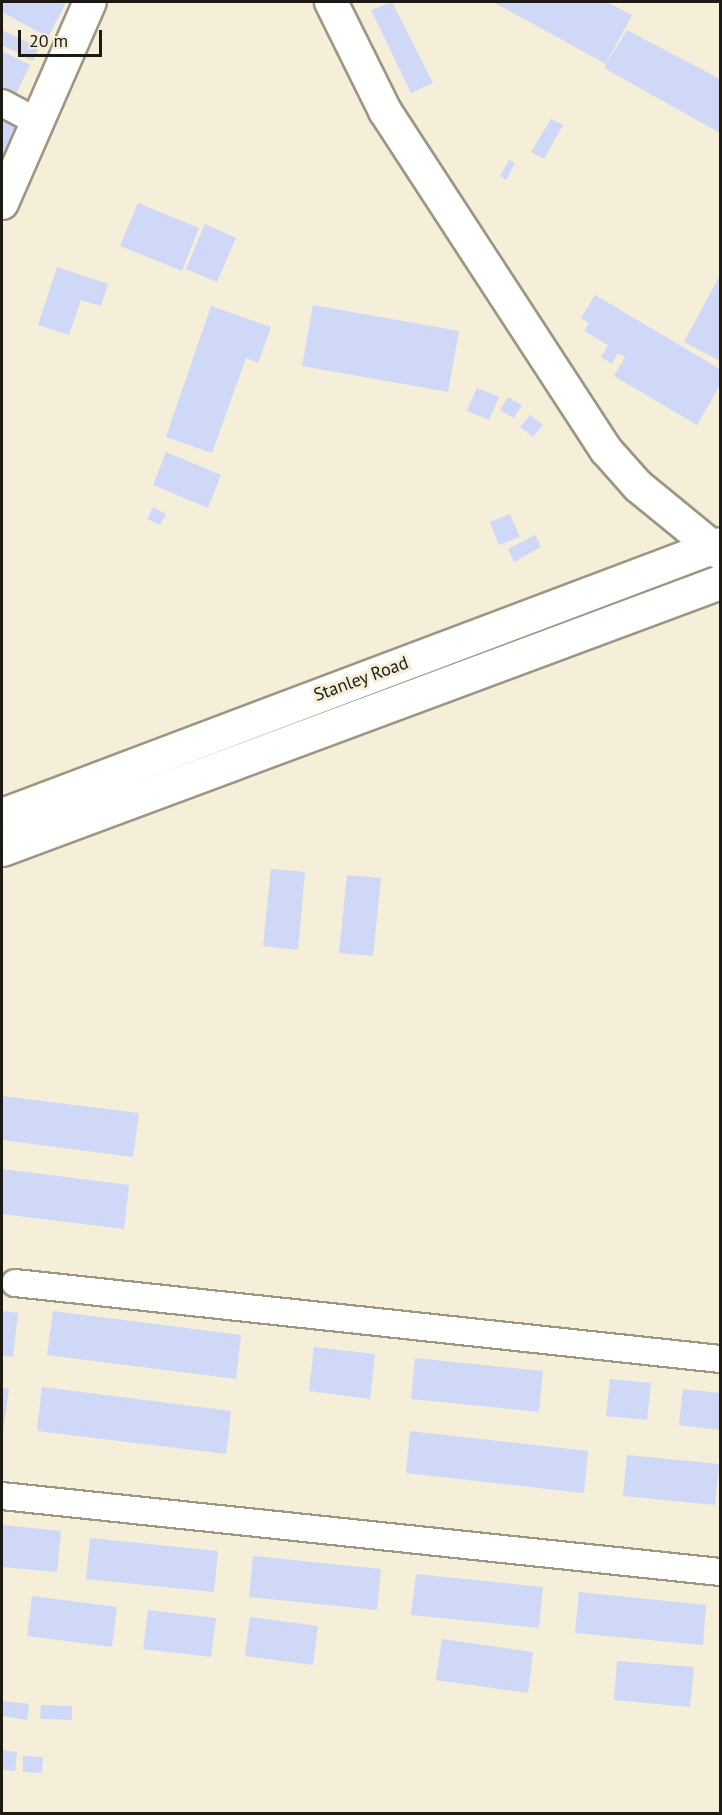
<!DOCTYPE html>
<style>
body{margin:0}
#map{position:relative;width:722px;height:1815px;overflow:hidden;background:#f5eed9;font-family:"PT Sans",sans-serif}
div>[style]{position:absolute}
[style*='--x']{left:calc(var(--x)*1px);top:calc(var(--y)*1px);width:calc(var(--w)*1px);rotate:calc(var(--a)*1deg)}
.building>*{inset:0;background:#cfd8f7}
.roads{filter:drop-shadow(2px 0 #9c9683) drop-shadow(-2px 0 #9c9683) drop-shadow(0 2px #9c9683) drop-shadow(0 -2px #9c9683)}
.minor>*{height:26px;margin:-13px;padding:0 13px;transform-origin:13px;border-radius:13px;background:#fff}
.tertiary>*{height:32px;margin:-16px;padding:0 16px;transform-origin:16px;border-radius:16px;background:#fff}
.primary>*{height:33px;margin:-16.5px;padding:0 16.5px;transform-origin:16.5px;border-radius:16.5px;background:#fff}
span{translate:-50% -50%;white-space:nowrap;text-align:center;line-height:1.15;-webkit-text-stroke:6px #f5eed9;paint-order:stroke}
.street-label{font-size:18px;color:#1d1a13}
.frame{position:absolute;inset:0;border:3px solid #1d1a13;pointer-events:none}
.scale{position:absolute;left:18px;top:30px;width:84px;height:27px;box-sizing:border-box;border:3px solid #1d1a13;border-top:0;padding-left:8px;font-size:18px;line-height:21px;white-space:nowrap;color:#1d1a13;-webkit-text-stroke:4px #f5eed9;paint-order:stroke}
</style>
<div id="map">
<div class="building">
<div style="clip-path:polygon(2px 2px,64px 2px,65px 5px,48px 37px,2px 12px)"></div>
<div style="clip-path:polygon(392px 2px,433px 83px,411px 93px,371px 10px)"></div>
<div style="clip-path:polygon(493px 2px,607px 2px,632px 15px,606px 64px)"></div>
<div style="clip-path:polygon(2px 30px,39px 48px,33px 61px,2px 45px)"></div>
<div style="clip-path:polygon(627px 30px,720px 79px,720px 133px,604px 68px)"></div>
<div style="clip-path:polygon(2px 51px,30px 65px,11px 104px,2px 100px)"></div>
<div style="clip-path:polygon(2px 115px,19px 124px,2px 157px)"></div>
<div style="clip-path:polygon(551px 119px,563px 125px,544px 159px,531px 152px)"></div>
<div style="clip-path:polygon(509px 160px,515px 163px,506px 180px,500px 176px)"></div>
<div style="clip-path:polygon(138px 203px,199px 228px,182px 271px,120px 246px)"></div>
<div style="clip-path:polygon(205px 224px,236px 238px,217px 282px,186px 269px)"></div>
<div style="clip-path:polygon(57px 267px,108px 284px,101px 306px,81px 300px,69px 335px,38px 325px)"></div>
<div style="clip-path:polygon(720px 275px,720px 361px,684px 342px)"></div>
<div style="clip-path:polygon(595px 295px,720px 369px,720px 385px,697px 425px,614px 376px,625px 357px,618px 353px,612px 364px,601px 357px,608px 345px,584px 331px,589px 323px,581px 318px)"></div>
<div style="clip-path:polygon(313px 305px,459px 331px,448px 392px,302px 366px)"></div>
<div style="clip-path:polygon(211px 306px,271px 327px,258px 363px,246px 358px,212px 453px,166px 437px)"></div>
<div style="clip-path:polygon(477px 388px,499px 397px,489px 420px,467px 411px)"></div>
<div style="clip-path:polygon(508px 397px,522px 405px,514px 418px,500px 410px)"></div>
<div style="clip-path:polygon(530px 415px,543px 425px,533px 437px,520px 427px)"></div>
<div style="clip-path:polygon(166px 452px,221px 475px,208px 508px,153px 485px)"></div>
<div style="clip-path:polygon(153px 507px,166px 514px,160px 525px,147px 519px)"></div>
<div style="clip-path:polygon(510px 514px,520px 537px,499px 545px,490px 522px)"></div>
<div style="clip-path:polygon(535px 535px,541px 547px,514px 562px,508px 549px)"></div>
<div style="clip-path:polygon(271px 869px,305px 872px,298px 950px,263px 946px)"></div>
<div style="clip-path:polygon(347px 875px,381px 878px,373px 956px,339px 953px)"></div>
<div style="clip-path:polygon(2px 1096px,139px 1113px,133px 1157px,2px 1140px)"></div>
<div style="clip-path:polygon(2px 1169px,129px 1185px,124px 1229px,2px 1214px)"></div>
<div style="clip-path:polygon(2px 1311px,18px 1313px,13px 1357px,2px 1355px)"></div>
<div style="clip-path:polygon(53px 1311px,241px 1335px,236px 1379px,47px 1355px)"></div>
<div style="clip-path:polygon(314px 1347px,375px 1354px,370px 1399px,309px 1391px)"></div>
<div style="clip-path:polygon(415px 1358px,543px 1371px,539px 1412px,411px 1399px)"></div>
<div style="clip-path:polygon(610px 1379px,651px 1383px,647px 1420px,606px 1416px)"></div>
<div style="clip-path:polygon(42px 1387px,231px 1411px,226px 1454px,37px 1431px)"></div>
<div style="clip-path:polygon(2px 1388px,9px 1389px,3px 1432px,2px 1432px)"></div>
<div style="clip-path:polygon(683px 1389px,720px 1393px,720px 1430px,679px 1425px)"></div>
<div style="clip-path:polygon(410px 1431px,588px 1451px,584px 1493px,406px 1473px)"></div>
<div style="clip-path:polygon(627px 1455px,719px 1464px,715px 1505px,623px 1496px)"></div>
<div style="clip-path:polygon(2px 1525px,61px 1531px,57px 1572px,2px 1567px)"></div>
<div style="clip-path:polygon(90px 1538px,218px 1551px,214px 1592px,86px 1579px)"></div>
<div style="clip-path:polygon(253px 1556px,381px 1569px,377px 1610px,249px 1597px)"></div>
<div style="clip-path:polygon(416px 1574px,543px 1587px,539px 1628px,411px 1615px)"></div>
<div style="clip-path:polygon(579px 1592px,706px 1605px,703px 1645px,575px 1633px)"></div>
<div style="clip-path:polygon(32px 1596px,117px 1607px,112px 1647px,27px 1636px)"></div>
<div style="clip-path:polygon(148px 1610px,216px 1618px,211px 1657px,143px 1649px)"></div>
<div style="clip-path:polygon(250px 1617px,318px 1626px,313px 1665px,245px 1656px)"></div>
<div style="clip-path:polygon(442px 1639px,533px 1652px,528px 1693px,436px 1680px)"></div>
<div style="clip-path:polygon(617px 1661px,694px 1667px,690px 1707px,614px 1700px)"></div>
<div style="clip-path:polygon(2px 1701px,29px 1704px,27px 1720px,2px 1716px)"></div>
<div style="clip-path:polygon(41px 1705px,72px 1706px,72px 1720px,40px 1719px)"></div>
<div style="clip-path:polygon(2px 1750px,17px 1752px,15px 1771px,2px 1770px)"></div>
<div style="clip-path:polygon(23px 1756px,43px 1757px,42px 1773px,23px 1772px)"></div>
</div>
<div class="roads">
<div class="minor">
<div style="--x:2;--y:103;--w:40;--a:28"></div>
<div style="--x:15;--y:1283;--w:709;--a:6.15"></div>
<div style="--x:2;--y:1496;--w:722;--a:6.04"></div>
</div>
<div class="tertiary">
<div style="--x:331;--y:2;--w:122;--a:63.6"></div>
<div style="--x:385;--y:111;--w:405;--a:56.9"></div>
<div style="--x:606;--y:450;--w:48;--a:48.4"></div>
<div style="--x:638;--y:486;--w:106;--a:39.3"></div>
<div style="--x:2;--y:203;--w:219;--a:-66.4"></div>
</div>
<div class="primary">
<div style="--x:2;--y:815;--w:767;--a:-20.68"></div>
<div style="--x:2;--y:849;--w:766;--a:-20.4"></div>
</div>
</div>
<div class="street-label">
<span style="left:361px;top:679px;rotate:-20deg">Stanley Road</span>
</div>
<div class="frame"></div>
<div class="scale">20 m</div>
</div>
